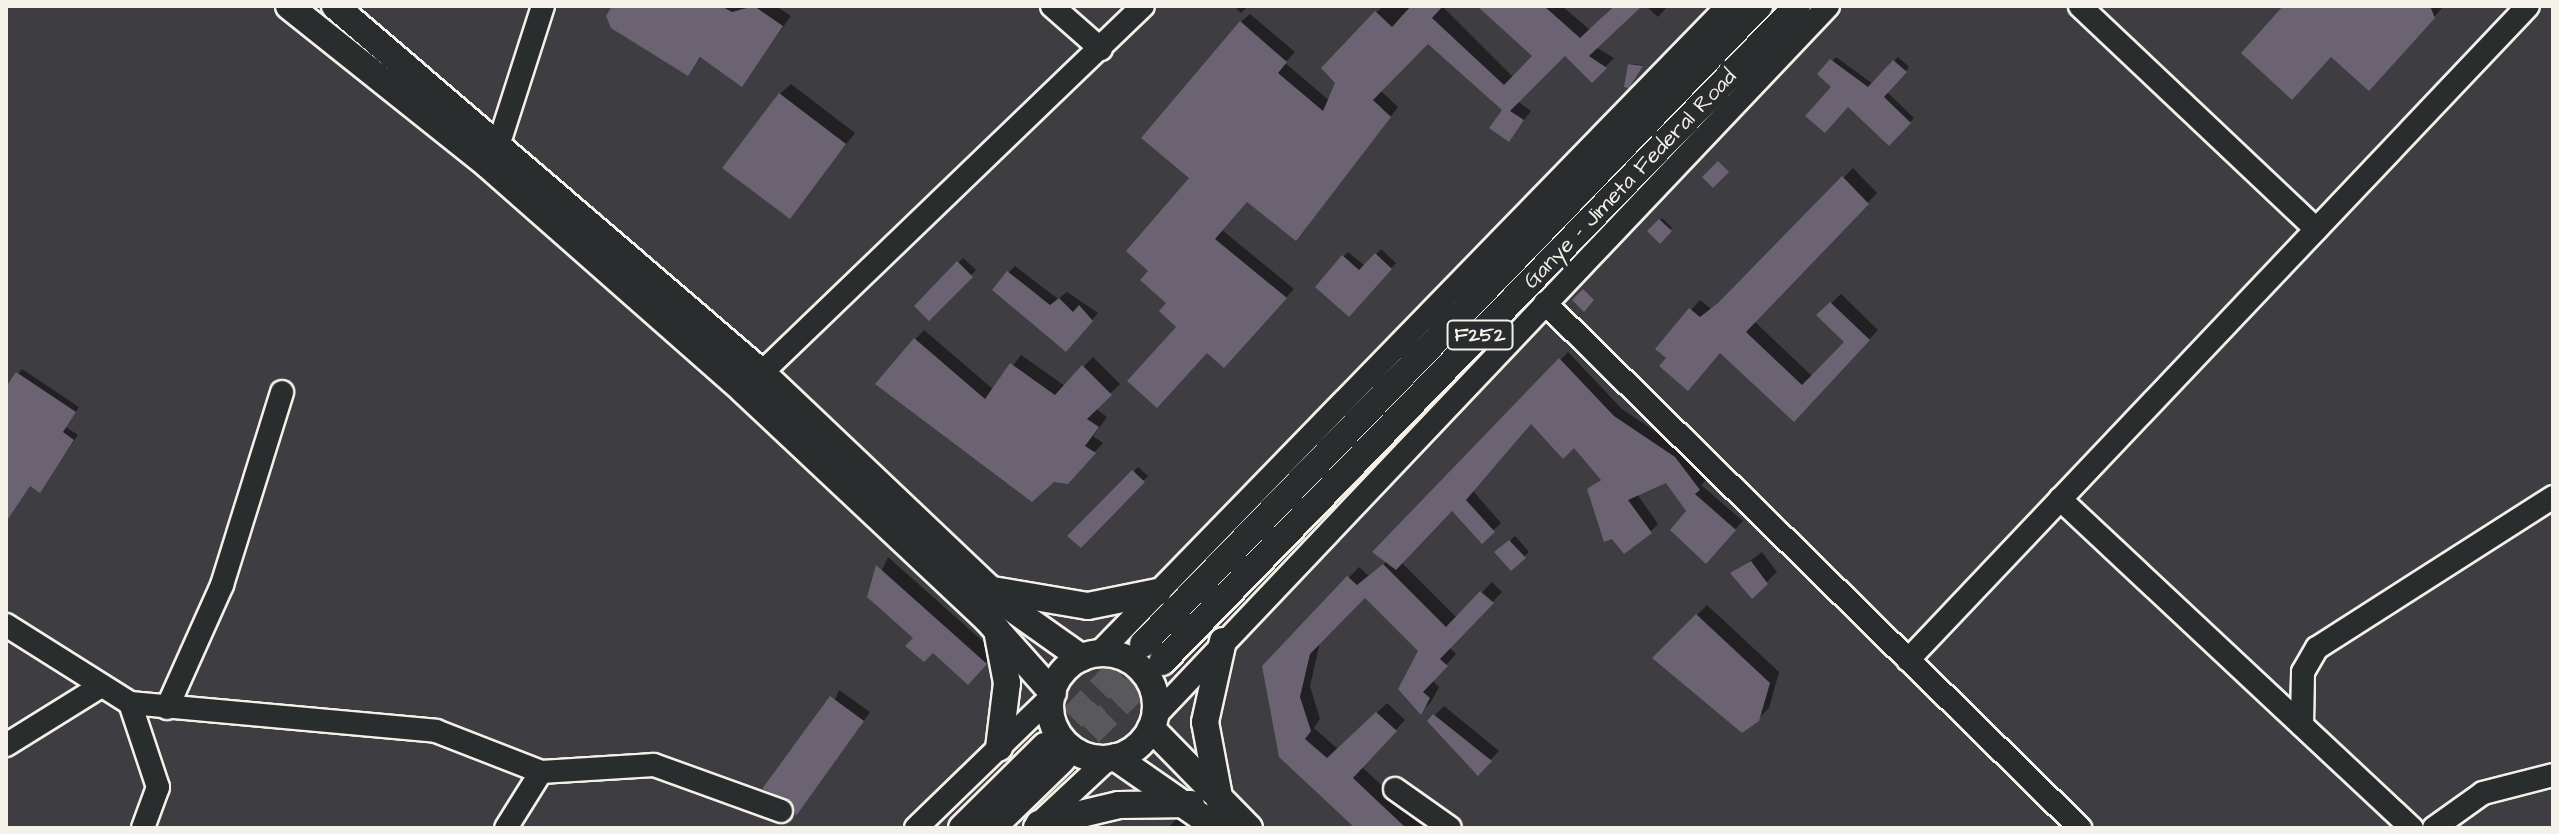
<!DOCTYPE html>
<style>
body{margin:0}
#map{position:relative;width:2559px;height:834px;overflow:hidden;background:#3e3d42;font-family:"Architects Daughter",sans-serif}
div>[style]{position:absolute}
[style*='--x']{left:calc(var(--x)*1px);top:calc(var(--y)*1px);width:calc(var(--w)*1px);rotate:calc(var(--a)*1deg)}
.shadow>*{inset:0;background:#0007}
.building>*{inset:0;background:#6b6272}
.major-tunnel>*{height:26px;margin-top:-13px;transform-origin:0;background:repeating-linear-gradient(90deg,#59585b 0 26px,transparent 0 39px)}
.roads{filter:drop-shadow(2px 0 #f4f1e8) drop-shadow(-2px 0 #f4f1e8) drop-shadow(0 2px #f4f1e8) drop-shadow(0 -2px #f4f1e8)}
.minor>*{height:22px;margin:-11px;padding:0 11px;transform-origin:11px;border-radius:11px;background:#2a2d2e}
.major>*{height:26px;margin:-13px;padding:0 13px;transform-origin:13px;border-radius:13px;background:#2a2d2e}
.major>.ring{margin:-13px;padding:0;box-sizing:content-box;background:none;border:26px solid #2a2d2e;border-radius:50%}
span{translate:-50% -50%;white-space:nowrap;text-align:center;line-height:1.15;-webkit-text-stroke:8px #2a2d2e;paint-order:stroke}
.shield-label span{padding:2px 6px;background:#2a2d2e;border:2px solid;border-radius:6px;-webkit-text-stroke-width:0}
.shield-label{font-size:20px;color:#f4f1e8;font-weight:700}
.street-label{font-size:22px;color:#f4f1e8}
.frame{position:absolute;inset:0;border:8px solid #f4f1e8;pointer-events:none}
</style>
<div id="map">
<div class="shadow">
<div style="clip-path:polygon(614px 6px,776px 6px,791px 16px,742px 84px,702px 56px,688px 73px)"></div>
<div style="clip-path:polygon(1234px 6px,1248px 6px,1241px 13px)"></div>
<div style="clip-path:polygon(1383px 6px,1442px 6px,1514px 78px,1535px 56px,1480px 6px,1562px 6px,1590px 30px,1613px 6px,1639px 6px,1596px 47px,1614px 58px,1592px 80px,1565px 53px,1517px 101px,1531px 111px,1509px 139px,1505px 109px,1428px 42px,1380px 90px,1398px 107px,1304px 229px,1247px 200px,1222px 230px,1294px 289px,1232px 356px,1179px 326px,1150px 271px,1191px 177px,1241px 22px,1250px 14px,1295px 52px,1285px 63px,1330px 101px,1338px 82px,1323px 68px)"></div>
<div style="clip-path:polygon(1646px 6px,1668px 6px,1658px 17px)"></div>
<div style="clip-path:polygon(2279px 6px,2444px 6px,2379px 78px)"></div>
<div style="clip-path:polygon(1836px 57px,1873px 84px,1898px 57px,1909px 67px,1887px 92px,1914px 118px,1889px 144px,1820px 74px)"></div>
<div style="clip-path:polygon(1630px 64px,1643px 65px,1631px 83px)"></div>
<div style="clip-path:polygon(791px 84px,855px 133px,789px 216px,780px 94px)"></div>
<div style="clip-path:polygon(1853px 168px,1877px 193px,1754px 321px,1813px 377px,1847px 342px,1819px 315px,1841px 294px,1878px 330px,1794px 419px,1721px 351px,1669px 358px,1691px 310px,1700px 300px,1711px 309px,1729px 294px)"></div>
<div style="clip-path:polygon(1662px 218px,1672px 228px,1660px 241px,1650px 231px)"></div>
<div style="clip-path:polygon(1381px 249px,1396px 263px,1349px 314px,1343px 257px,1348px 252px,1365px 266px)"></div>
<div style="clip-path:polygon(963px 258px,976px 270px,929px 319px,916px 306px)"></div>
<div style="clip-path:polygon(1015px 266px,1058px 299px,1067px 292px,1098px 313px,1073px 342px,1008px 273px)"></div>
<div style="clip-path:polygon(924px 330px,994px 390px,1021px 355px,1065px 386px,1093px 357px,1120px 384px,1095px 408px,1107px 417px,1093px 436px,1103px 443px,1077px 471px,1053px 480px,915px 340px)"></div>
<div style="clip-path:polygon(1568px 352px,1622px 409px,1683px 450px,1706px 480px,1701px 485px,1743px 521px,1713px 553px,1667px 481px,1637px 494px,1658px 524px,1650px 532px,1605px 540px,1590px 489px,1603px 478px,1574px 445px,1531px 421px,1473px 491px,1501px 523px,1482px 541px,1452px 508px,1401px 562px,1457px 618px,1492px 582px,1502px 592px,1449px 647px,1456px 654px,1432px 680px,1439px 687px,1431px 702px,1421px 712px,1421px 651px,1365px 595px,1320px 642px,1310px 686px,1320px 719px,1314px 728px,1339px 750px,1387px 703px,1405px 720px,1361px 766px,1427px 828px,1359px 828px,1280px 756px,1264px 666px,1359px 567px,1369px 576px,1387px 561px,1375px 552px)"></div>
<div style="clip-path:polygon(22px 369px,79px 407px,66px 427px,78px 435px,44px 485px,31px 484px,6px 502px,6px 389px)"></div>
<div style="clip-path:polygon(1138px 467px,1148px 476px,1081px 545px,1070px 536px)"></div>
<div style="clip-path:polygon(1515px 536px,1529px 552px,1512px 568px,1497px 552px)"></div>
<div style="clip-path:polygon(1762px 552px,1777px 572px,1752px 596px,1733px 574px)"></div>
<div style="clip-path:polygon(888px 557px,996px 653px,968px 682px,870px 596px)"></div>
<div style="clip-path:polygon(1707px 605px,1779px 672px,1769px 708px,1758px 719px,1655px 657px)"></div>
<div style="clip-path:polygon(839px 690px,870px 712px,803px 806px,793px 800px)"></div>
<div style="clip-path:polygon(1444px 706px,1499px 751px,1478px 773px,1429px 721px)"></div>
<div style="clip-path:polygon(1183px 812px,1201px 828px,1168px 828px)"></div>
</div>
<div class="building">
<div style="clip-path:polygon(612px 6px,721px 6px,732px 12px,754px 6px,783px 26px,742px 87px,700px 57px,688px 76px,611px 28px,606px 16px)"></div>
<div style="clip-path:polygon(1411px 6px,1443px 6px,1432px 18px,1504px 85px,1532px 56px,1477px 6px,1544px 6px,1580px 38px,1614px 6px,1642px 6px,1589px 56px,1607px 68px,1592px 83px,1565px 56px,1510px 111px,1524px 120px,1509px 142px,1489px 128px,1502px 110px,1428px 44px,1373px 100px,1391px 117px,1296px 241px,1247px 202px,1215px 239px,1287px 298px,1224px 368px,1207px 353px,1157px 408px,1127px 381px,1176px 327px,1159px 311px,1166px 303px,1140px 280px,1148px 271px,1126px 251px,1189px 178px,1141px 138px,1240px 21px,1287px 62px,1278px 73px,1323px 111px,1335px 83px,1321px 68px,1375px 11px,1392px 27px)"></div>
<div style="clip-path:polygon(2283px 6px,2430px 6px,2435px 18px,2369px 91px,2331px 57px,2292px 100px,2241px 53px)"></div>
<div style="clip-path:polygon(1830px 59px,1868px 87px,1893px 60px,1907px 72px,1884px 97px,1911px 123px,1889px 146px,1848px 107px,1825px 133px,1805px 116px,1831px 87px,1817px 74px)"></div>
<div style="clip-path:polygon(1628px 64px,1643px 66px,1629px 88px,1624px 87px)"></div>
<div style="clip-path:polygon(779px 93px,846px 144px,790px 219px,722px 168px)"></div>
<div style="clip-path:polygon(1718px 161px,1729px 172px,1713px 188px,1702px 177px)"></div>
<div style="clip-path:polygon(1842px 176px,1869px 204px,1746px 332px,1802px 385px,1844px 342px,1816px 315px,1830px 302px,1870px 340px,1794px 422px,1720px 353px,1688px 391px,1659px 366px,1666px 358px,1655px 349px,1689px 308px,1700px 317px,1718px 303px)"></div>
<div style="clip-path:polygon(1659px 219px,1672px 231px,1660px 244px,1647px 231px)"></div>
<div style="clip-path:polygon(1375px 253px,1392px 269px,1349px 317px,1315px 287px,1342px 255px,1359px 270px)"></div>
<div style="clip-path:polygon(957px 261px,973px 277px,929px 321px,914px 306px)"></div>
<div style="clip-path:polygon(1007px 271px,1050px 305px,1059px 298px,1073px 312px,1079px 305px,1093px 321px,1066px 352px,992px 290px)"></div>
<div style="clip-path:polygon(1583px 289px,1594px 300px,1584px 312px,1572px 300px)"></div>
<div style="clip-path:polygon(914px 338px,985px 399px,1010px 363px,1055px 395px,1082px 365px,1112px 395px,1087px 419px,1099px 427px,1085px 446px,1096px 453px,1068px 484px,1054px 482px,1032px 502px,875px 384px)"></div>
<div style="clip-path:polygon(1559px 358px,1614px 416px,1675px 457px,1700px 490px,1695px 494px,1736px 530px,1706px 564px,1670px 530px,1686px 511px,1666px 483px,1628px 500px,1652px 533px,1624px 554px,1612px 539px,1604px 542px,1587px 489px,1601px 480px,1574px 448px,1563px 459px,1531px 424px,1466px 500px,1495px 532px,1482px 544px,1452px 511px,1396px 570px,1372px 552px)"></div>
<div style="clip-path:polygon(16px 372px,76px 412px,63px 432px,74px 440px,40px 493px,30px 486px,6px 522px,6px 387px)"></div>
<div style="clip-path:polygon(1132px 470px,1145px 482px,1081px 548px,1067px 536px)"></div>
<div style="clip-path:polygon(1509px 540px,1526px 558px,1511px 571px,1494px 552px)"></div>
<div style="clip-path:polygon(1751px 561px,1768px 584px,1752px 599px,1730px 573px)"></div>
<div style="clip-path:polygon(1383px 564px,1446px 627px,1480px 591px,1494px 603px,1440px 659px,1448px 666px,1423px 692px,1430px 698px,1421px 715px,1398px 689px,1418px 651px,1365px 598px,1310px 654px,1300px 697px,1311px 731px,1305px 739px,1327px 758px,1376px 712px,1397px 731px,1353px 778px,1406px 828px,1355px 828px,1279px 757px,1262px 666px,1347px 576px,1357px 585px)"></div>
<div style="clip-path:polygon(876px 565px,987px 664px,968px 685px,933px 653px,924px 662px,905px 646px,913px 638px,867px 597px)"></div>
<div style="clip-path:polygon(1696px 614px,1770px 683px,1759px 721px,1742px 733px,1652px 658px)"></div>
<div style="clip-path:polygon(830px 696px,864px 721px,796px 816px,791px 801px,762px 789px)"></div>
<div style="clip-path:polygon(1433px 714px,1492px 761px,1478px 776px,1427px 721px)"></div>
</div>
<div class="major-tunnel">
<div style="--x:1045;--y:746;--w:141;--a:-46.1"></div>
<div style="--x:1062;--y:760;--w:140;--a:-44.4"></div>
</div>
<div class="roads">
<div class="minor">
<div style="--x:1052;--y:6;--w:65;--a:41.3"></div>
<div style="--x:2080;--y:6;--w:325;--a:43.4"></div>
<div style="--x:500;--y:140;--w:141;--a:-72.2"></div>
<div style="--x:1545;--y:303;--w:750;--a:44.46"></div>
<div style="--x:750;--y:384;--w:545;--a:-43.89"></div>
<div style="--x:2060;--y:499;--w:482;--a:43.1"></div>
<div style="--x:6;--y:625;--w:146;--a:32.2"></div>
<div style="--x:130;--y:703;--w:307;--a:5.2"></div>
<div style="--x:436;--y:731;--w:113;--a:21.3"></div>
<div style="--x:541;--y:772;--w:113;--a:-3.5"></div>
<div style="--x:654;--y:765;--w:135;--a:19.9"></div>
<div style="--x:1099;--y:653;--w:902;--a:-45.81"></div>
<div style="--x:1908;--y:660;--w:901;--a:-46.53"></div>
<div style="--x:130;--y:703;--w:89;--a:71.6"></div>
<div style="--x:158;--y:787;--w:44;--a:110.1"></div>
<div style="--x:167;--y:708;--w:135;--a:-65.9"></div>
<div style="--x:222;--y:585;--w:202;--a:-72.7"></div>
<div style="--x:1156;--y:715;--w:977;--a:-46.53"></div>
<div style="--x:2302;--y:725;--w:53;--a:-88.9"></div>
<div style="--x:2303;--y:672;--w:28;--a:-60"></div>
<div style="--x:2317;--y:648;--w:280;--a:-32.6"></div>
<div style="--x:6;--y:745;--w:112;--a:-31.8"></div>
<div style="--x:1395;--y:789;--w:67;--a:35.3"></div>
<div style="--x:1035;--y:827;--w:100;--a:-43"></div>
<div style="--x:506;--y:828;--w:66;--a:-58"></div>
<div style="--x:916;--y:828;--w:188;--a:-44.1"></div>
<div style="--x:2434;--y:828;--w:60;--a:-35.5"></div>
<div style="--x:2483;--y:793;--w:72;--a:-14.4"></div>
</div>
<div class="major">
<div style="--x:289;--y:6;--w:255;--a:38.6"></div>
<div style="--x:488;--y:165;--w:341;--a:41.4"></div>
<div style="--x:744;--y:391;--w:333;--a:43.2"></div>
<div style="--x:987;--y:619;--w:99;--a:48.3"></div>
<div style="--x:335;--y:6;--w:562;--a:40.67"></div>
<div style="--x:761;--y:372;--w:335;--a:43.5"></div>
<div style="--x:1004;--y:603;--w:95;--a:35.2"></div>
<div style="--x:993;--y:590;--w:96;--a:9.6"></div>
<div style="--x:1088;--y:606;--w:71;--a:-11.3"></div>
<div style="--x:997;--y:630;--w:54;--a:79.3"></div>
<div style="--x:1007;--y:683;--w:65;--a:97"></div>
<div style="--x:1143;--y:644;--w:887;--a:-46.01"></div>
<div class="ring" style="left:1050px;top:653px;width:80px;height:80px"></div>
<div style="--x:1162;--y:662;--w:913;--a:-45.93"></div>
<div style="--x:1151;--y:728;--w:140;--a:45.6"></div>
<div style="--x:1115;--y:757;--w:124;--a:34.8"></div>
<div style="--x:1220;--y:802;--w:81;--a:-100.6"></div>
<div style="--x:1205;--y:722;--w:83;--a:-77.5"></div>
<div style="--x:1039;--y:824;--w:82;--a:-13.4"></div>
<div style="--x:1119;--y:805;--w:72;--a:-0.8"></div>
<div style="--x:962;--y:828;--w:117;--a:-44.7"></div>
<div style="--x:992;--y:828;--w:98;--a:-44.2"></div>
</div>
</div>
<div class="shield-label">
<span style="left:1480px;top:335px">F252</span>
</div>
<div class="street-label">
<span style="left:1630px;top:179px;rotate:-46deg">Ganye - Jimeta Federal Road</span>
</div>
<div class="frame"></div>
</div>
